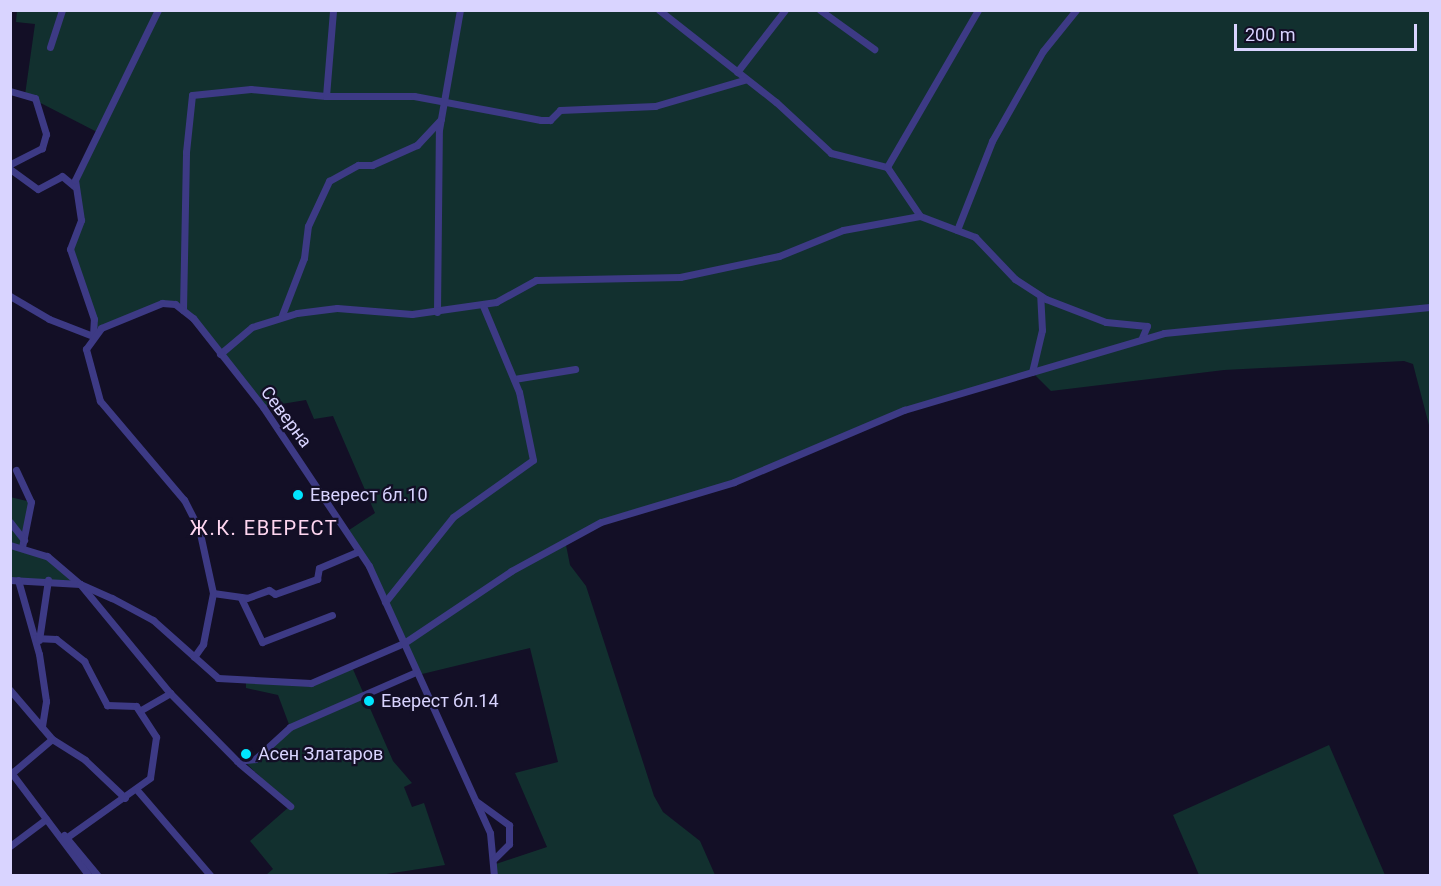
<!DOCTYPE html>
<meta charset="utf-8">
<style>
body{margin:0}
#map{position:relative;width:1441px;height:886px;overflow:hidden;background:#130f26;font-family:Roboto,sans-serif}
div>[style]{position:absolute}
[style*='--x']{left:calc(var(--x)*1px);top:calc(var(--y)*1px);width:calc(var(--w)*1px);rotate:calc(var(--a)*1deg)}
.green>*{inset:0;background:#12302f}
.minor>*{height:7px;margin:-3.5px;padding:0 3.5px;transform-origin:3.5px;border-radius:3.5px;background:#3d3a85}
.dots>*{width:16px;height:16px;translate:-50% -50%;box-sizing:border-box;border:3px solid #130f26;border-radius:50%}
span{translate:-50% -50%;white-space:nowrap;text-align:center;line-height:1.15;-webkit-text-stroke:4.5px #130f26;paint-order:stroke}
.street-label{font-size:18px;color:#d9d4ff}
.poi-label{font-size:18px;color:#d9d4ff}
.left{translate:0 -50%;text-align:left}
.neighbourhood-label{font-size:20px;color:#ffd6f0;letter-spacing:1.5px}
.frame{position:absolute;inset:0;border:12px solid #d9d4ff;pointer-events:none}
.scale{position:absolute;left:1234px;top:24px;width:183px;height:27px;box-sizing:border-box;border:3px solid #d9d4ff;border-top:0;padding-left:8px;font-size:18px;line-height:21px;white-space:nowrap;color:#d9d4ff;-webkit-text-stroke:4px #130f26;paint-order:stroke}
</style>
<div id="map">
<div class="green">
<div style="clip-path:polygon(17px 10px,1430px 11px,1430px 429px,1413px 364px,1404px 361px,1224px 370px,1051px 391px,1032px 372px,904px 410px,734px 482px,626px 512px,565px 540px,570px 565px,586px 586px,654px 796px,663px 812px,700px 841px,715px 875px,494px 875px,496px 864px,547px 847px,515px 773px,558px 762px,530px 648px,418px 675px,369px 566px,346px 532px,375px 513px,333px 416px,314px 419px,306px 400px,263px 407px,193px 318px,175px 304px,152px 305px,93px 336px,94px 319px,70px 249px,81px 220px,74px 186px,97px 132px,25px 95px,35px 24px,16px 22px)"></div>
<div style="clip-path:polygon(10px 497px,31px 502px,22px 547px,34px 550px,80px 584px,11px 580px)"></div>
<div style="clip-path:polygon(352px 667px,393px 761px,412px 783px,404px 787px,412px 807px,424px 803px,445px 865px,380px 875px,266px 875px,273px 869px,250px 841px,290px 806px,246px 763px,290px 727px,278px 695px,246px 688px,246px 682px,300px 684px)"></div>
<div style="clip-path:polygon(1329px 745px,1385px 875px,1199px 875px,1173px 815px)"></div>
</div>
<div class="minor">
<div style="--x:659;--y:10;--w:149;--a:38.2"></div>
<div style="--x:776;--y:102;--w:75;--a:42.8"></div>
<div style="--x:831;--y:153;--w:58;--a:14"></div>
<div style="--x:887;--y:167;--w:59;--a:56"></div>
<div style="--x:920;--y:216;--w:59;--a:20.9"></div>
<div style="--x:975;--y:237;--w:58;--a:46.4"></div>
<div style="--x:1015;--y:279;--w:37;--a:33"></div>
<div style="--x:1046;--y:299;--w:64;--a:21"></div>
<div style="--x:1106;--y:322;--w:41;--a:5.6"></div>
<div style="--x:1147;--y:326;--w:13;--a:113"></div>
<div style="--x:820;--y:10;--w:67;--a:35.8"></div>
<div style="--x:50;--y:47;--w:39;--a:-72"></div>
<div style="--x:737;--y:72;--w:78;--a:-52.3"></div>
<div style="--x:10;--y:91;--w:26;--a:16"></div>
<div style="--x:35;--y:98;--w:38;--a:73"></div>
<div style="--x:46;--y:134;--w:15;--a:106"></div>
<div style="--x:42;--y:148;--w:36;--a:153"></div>
<div style="--x:326;--y:96;--w:86;--a:-85.3"></div>
<div style="--x:887;--y:167;--w:181;--a:-59.9"></div>
<div style="--x:10;--y:169;--w:34;--a:36"></div>
<div style="--x:38;--y:189;--w:27;--a:-28"></div>
<div style="--x:62;--y:176;--w:16;--a:40"></div>
<div style="--x:957;--y:230;--w:96;--a:-68.5"></div>
<div style="--x:992;--y:141;--w:103;--a:-60.5"></div>
<div style="--x:1043;--y:51;--w:53;--a:-51.2"></div>
<div style="--x:10;--y:296;--w:45;--a:30.5"></div>
<div style="--x:49;--y:319;--w:47;--a:21.1"></div>
<div style="--x:93;--y:336;--w:17;--a:-87"></div>
<div style="--x:94;--y:319;--w:74;--a:-108.9"></div>
<div style="--x:70;--y:249;--w:31;--a:-69"></div>
<div style="--x:81;--y:220;--w:40;--a:-98.5"></div>
<div style="--x:75;--y:180;--w:189;--a:-64"></div>
<div style="--x:183;--y:310;--w:158;--a:-88.9"></div>
<div style="--x:186;--y:152;--w:57;--a:-84"></div>
<div style="--x:192;--y:95;--w:59;--a:-5.8"></div>
<div style="--x:251;--y:89;--w:75;--a:5.3"></div>
<div style="--x:326;--y:96;--w:88;--a:0"></div>
<div style="--x:414;--y:96;--w:129;--a:10.7"></div>
<div style="--x:541;--y:120;--w:9;--a:0"></div>
<div style="--x:550;--y:120;--w:14;--a:-45"></div>
<div style="--x:560;--y:110;--w:95;--a:-2.4"></div>
<div style="--x:655;--y:106;--w:93;--a:-16.3"></div>
<div style="--x:437;--y:312;--w:182;--a:-89.4"></div>
<div style="--x:439;--y:130;--w:122;--a:-80.1"></div>
<div style="--x:282;--y:315;--w:61;--a:-68.9"></div>
<div style="--x:304;--y:258;--w:32;--a:-83"></div>
<div style="--x:308;--y:226;--w:50;--a:-65"></div>
<div style="--x:329;--y:181;--w:33;--a:-29"></div>
<div style="--x:358;--y:165;--w:14;--a:0"></div>
<div style="--x:372;--y:165;--w:49;--a:-24"></div>
<div style="--x:417;--y:145;--w:35;--a:-47"></div>
<div style="--x:220;--y:354;--w:42;--a:-40.2"></div>
<div style="--x:252;--y:327;--w:47;--a:-17.3"></div>
<div style="--x:297;--y:313;--w:40;--a:-7.1"></div>
<div style="--x:337;--y:308;--w:75;--a:4.6"></div>
<div style="--x:412;--y:314;--w:85;--a:-8.1"></div>
<div style="--x:496;--y:302;--w:46;--a:-28.8"></div>
<div style="--x:536;--y:280;--w:144;--a:-1.2"></div>
<div style="--x:680;--y:277;--w:101;--a:-12"></div>
<div style="--x:779;--y:256;--w:69;--a:-22.1"></div>
<div style="--x:843;--y:230;--w:78;--a:-10.3"></div>
<div style="--x:1032;--y:372;--w:43;--a:-76.6"></div>
<div style="--x:1042;--y:330;--w:34;--a:-93"></div>
<div style="--x:514;--y:379;--w:62;--a:-9.3"></div>
<div style="--x:16;--y:470;--w:35;--a:65"></div>
<div style="--x:31;--y:502;--w:46;--a:101.3"></div>
<div style="--x:10;--y:522;--w:23;--a:52"></div>
<div style="--x:10;--y:545;--w:39;--a:17"></div>
<div style="--x:47;--y:556;--w:43;--a:40.3"></div>
<div style="--x:80;--y:584;--w:141;--a:50.5"></div>
<div style="--x:170;--y:693;--w:95;--a:45.4"></div>
<div style="--x:237;--y:761;--w:18;--a:-6"></div>
<div style="--x:255;--y:759;--w:47;--a:-42.4"></div>
<div style="--x:290;--y:727;--w:137;--a:-23.6"></div>
<div style="--x:10;--y:580;--w:70;--a:3.3"></div>
<div style="--x:80;--y:584;--w:35;--a:24"></div>
<div style="--x:112;--y:598;--w:47;--a:28.2"></div>
<div style="--x:153;--y:620;--w:87;--a:41.7"></div>
<div style="--x:218;--y:678;--w:93;--a:3.1"></div>
<div style="--x:311;--y:683;--w:101;--a:-23.3"></div>
<div style="--x:404;--y:643;--w:129;--a:-33.9"></div>
<div style="--x:511;--y:571;--w:102;--a:-28.6"></div>
<div style="--x:601;--y:522;--w:139;--a:-16.7"></div>
<div style="--x:734;--y:482;--w:185;--a:-23"></div>
<div style="--x:904;--y:410;--w:271;--a:-16.5"></div>
<div style="--x:1164;--y:333;--w:267;--a:-5.6"></div>
<div style="--x:18;--y:580;--w:77;--a:74.2"></div>
<div style="--x:39;--y:654;--w:48;--a:81.5"></div>
<div style="--x:46;--y:701;--w:26;--a:99"></div>
<div style="--x:213;--y:593;--w:34;--a:8"></div>
<div style="--x:247;--y:598;--w:23;--a:-20"></div>
<div style="--x:269;--y:590;--w:7;--a:34"></div>
<div style="--x:275;--y:594;--w:45;--a:-19.7"></div>
<div style="--x:317;--y:579;--w:11;--a:-80"></div>
<div style="--x:319;--y:568;--w:43;--a:-23"></div>
<div style="--x:241;--y:598;--w:49;--a:64.5"></div>
<div style="--x:262;--y:642;--w:75;--a:-21.1"></div>
<div style="--x:385;--y:602;--w:109;--a:-51.3"></div>
<div style="--x:453;--y:517;--w:98;--a:-35.5"></div>
<div style="--x:533;--y:460;--w:69;--a:-101.6"></div>
<div style="--x:519;--y:392;--w:93;--a:-112.7"></div>
<div style="--x:35;--y:638;--w:21;--a:3"></div>
<div style="--x:56;--y:639;--w:36;--a:38"></div>
<div style="--x:84;--y:661;--w:50;--a:62.4"></div>
<div style="--x:107;--y:705;--w:29;--a:2"></div>
<div style="--x:136;--y:706;--w:37;--a:57"></div>
<div style="--x:156;--y:737;--w:41;--a:98.3"></div>
<div style="--x:150;--y:778;--w:107;--a:144.5"></div>
<div style="--x:39;--y:640;--w:61;--a:-81.5"></div>
<div style="--x:194;--y:657;--w:16;--a:-55"></div>
<div style="--x:203;--y:644;--w:52;--a:-78.9"></div>
<div style="--x:213;--y:593;--w:66;--a:-102.3"></div>
<div style="--x:199;--y:529;--w:33;--a:-117"></div>
<div style="--x:184;--y:500;--w:130;--a:-130.3"></div>
<div style="--x:100;--y:401;--w:54;--a:-105.1"></div>
<div style="--x:86;--y:349;--w:26;--a:-54"></div>
<div style="--x:101;--y:328;--w:66;--a:-22.3"></div>
<div style="--x:162;--y:303;--w:13;--a:4"></div>
<div style="--x:175;--y:304;--w:23;--a:38"></div>
<div style="--x:193;--y:318;--w:113;--a:51.8"></div>
<div style="--x:263;--y:407;--w:191;--a:56.3"></div>
<div style="--x:369;--y:566;--w:293;--a:65.6"></div>
<div style="--x:490;--y:833;--w:43;--a:84.7"></div>
<div style="--x:10;--y:690;--w:65;--a:49.4"></div>
<div style="--x:52;--y:739;--w:39;--a:32"></div>
<div style="--x:85;--y:760;--w:55;--a:43.5"></div>
<div style="--x:141;--y:710;--w:34;--a:-30"></div>
<div style="--x:239;--y:763;--w:67;--a:40.1"></div>
<div style="--x:10;--y:771;--w:131;--a:53"></div>
<div style="--x:12;--y:773;--w:52;--a:-40.4"></div>
<div style="--x:137;--y:790;--w:113;--a:49.3"></div>
<div style="--x:476;--y:801;--w:41;--a:36"></div>
<div style="--x:509;--y:825;--w:19;--a:90"></div>
<div style="--x:509;--y:844;--w:20;--a:135"></div>
<div style="--x:64;--y:835;--w:53;--a:50.3"></div>
<div style="--x:10;--y:846;--w:45;--a:-36.9"></div>
</div>
<div class="dots">
<div style="left:298px;top:495px;background:#00e5ff"></div>
<div style="left:369px;top:701px;background:#00e5ff"></div>
<div style="left:246px;top:754px;background:#00e5ff"></div>
</div>
<div class="street-label">
<span style="left:286px;top:417px;rotate:53deg">Северна</span>
</div>
<div class="poi-label">
<span class="left" style="left:310px;top:495px">Еверест бл.10</span>
<span class="left" style="left:381px;top:701px">Еверест бл.14</span>
<span class="left" style="left:258px;top:754px">Асен Златаров</span>
</div>
<div class="neighbourhood-label">
<span style="left:264px;top:528px">Ж.К. ЕВЕРЕСТ</span>
</div>
<div class="frame"></div>
<div class="scale">200 m</div>
</div>
